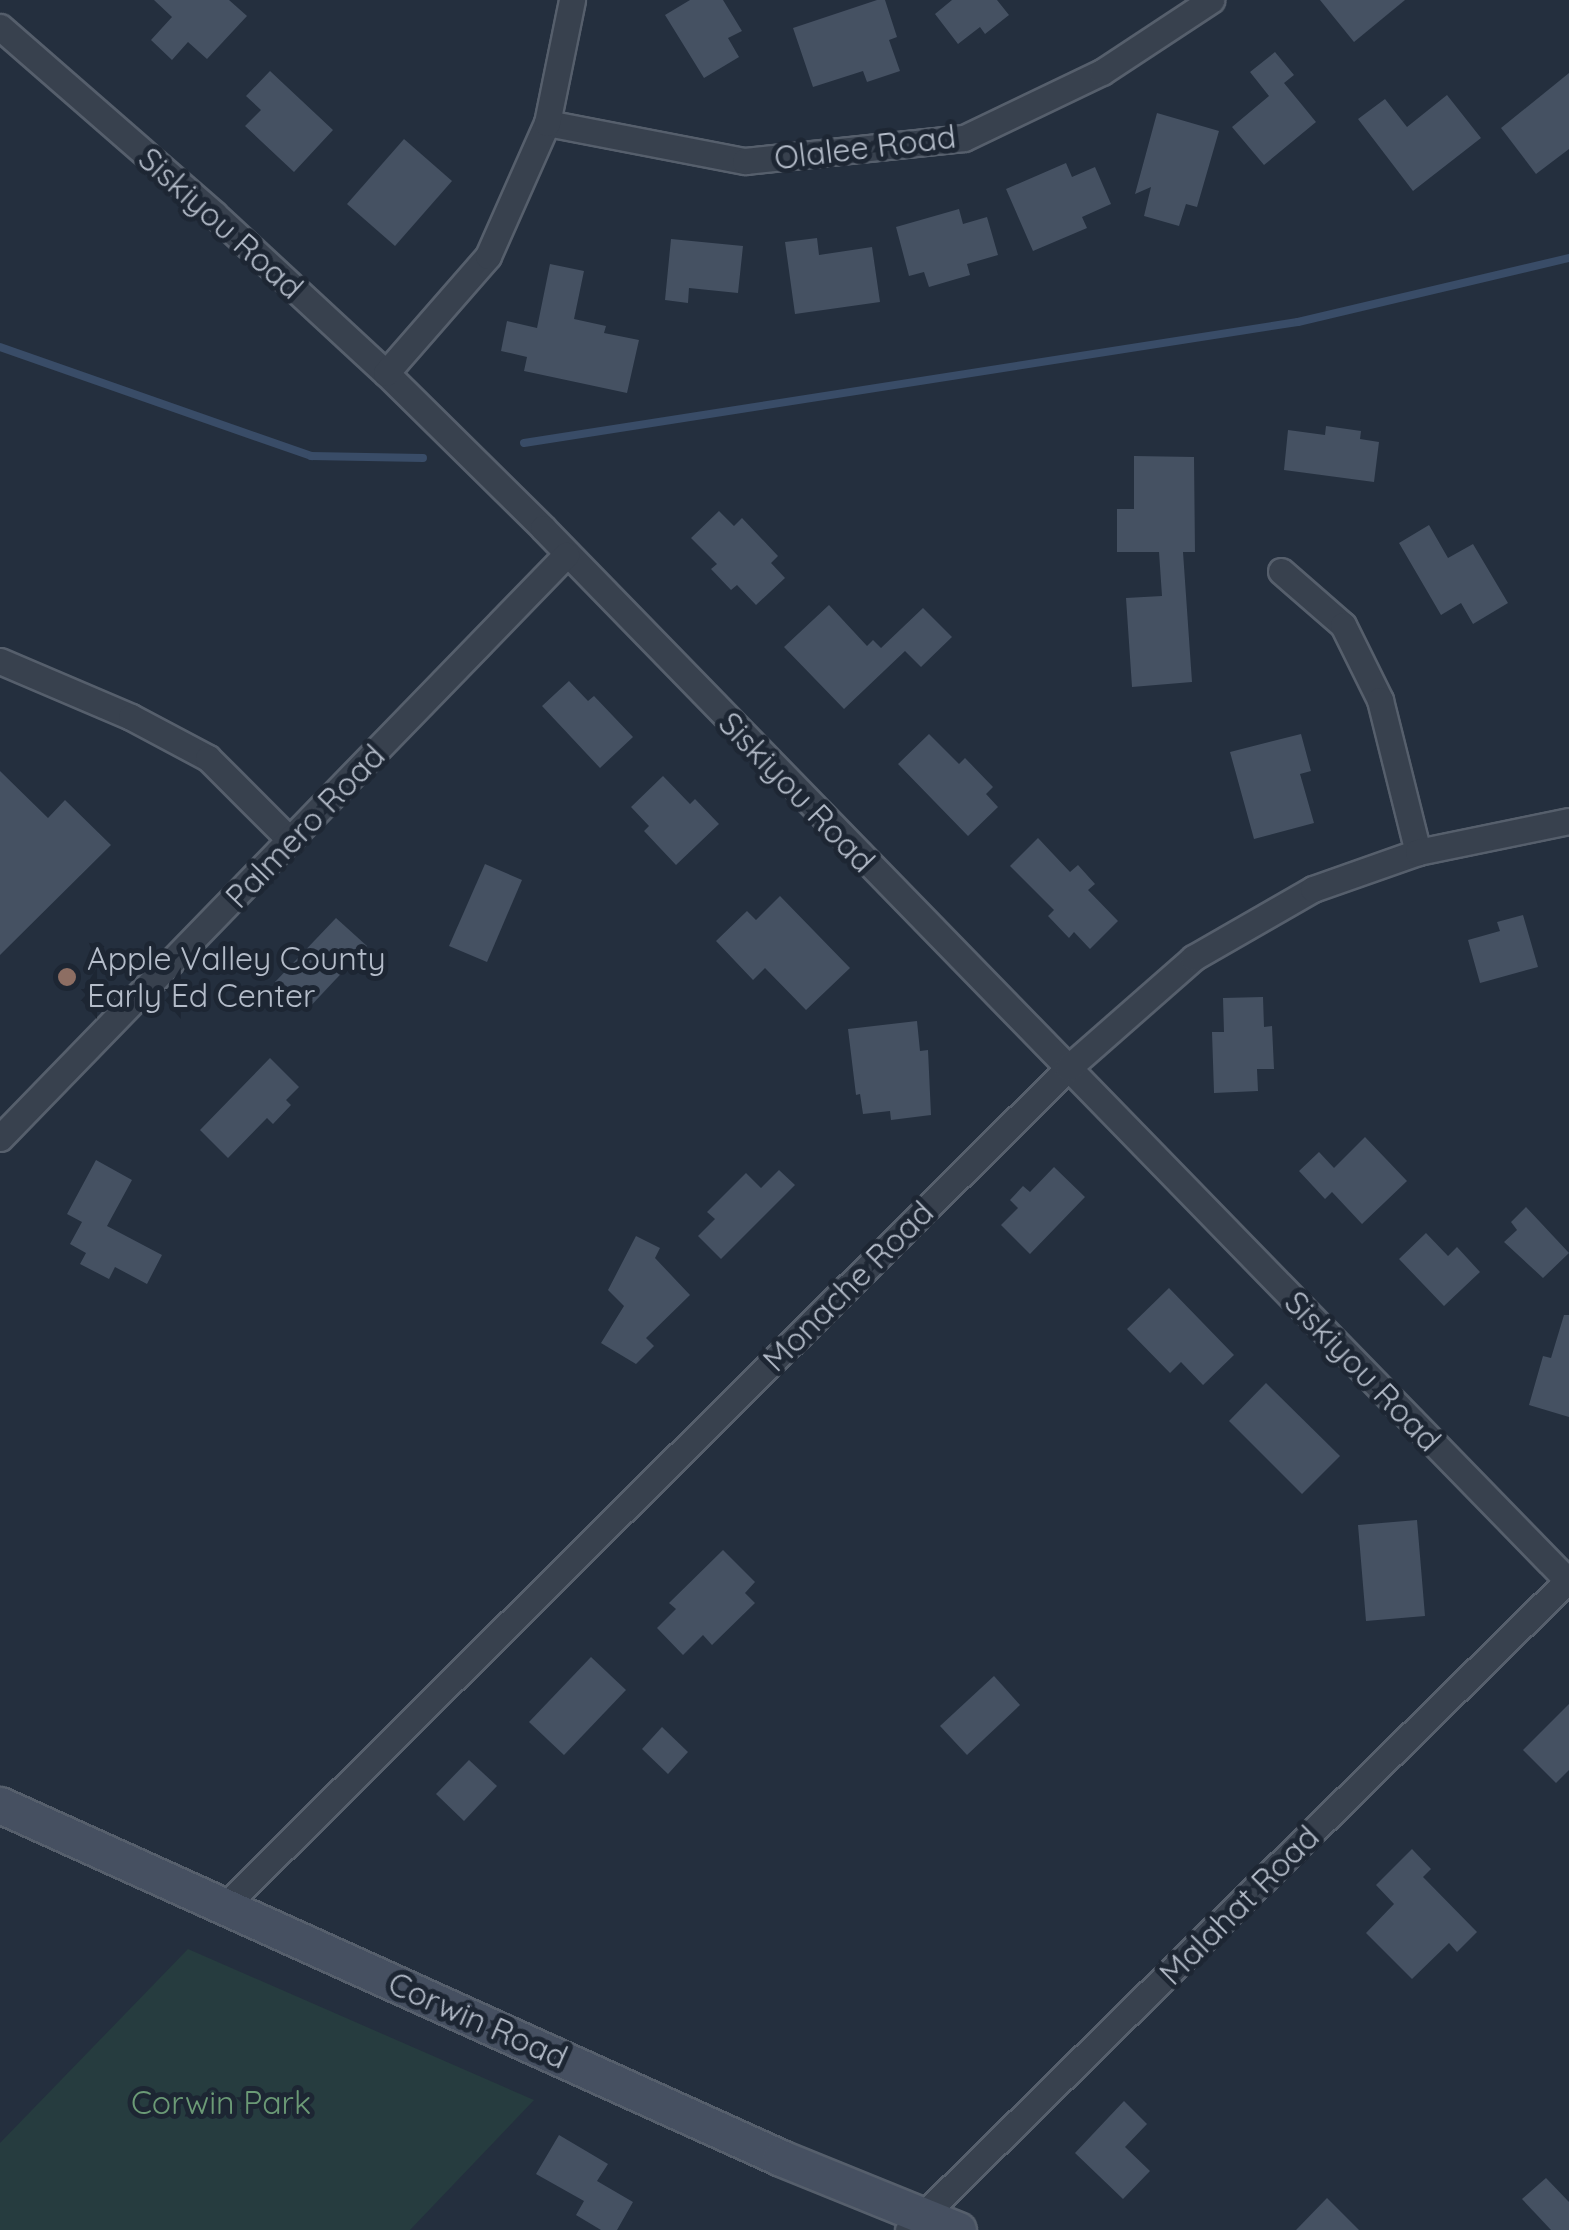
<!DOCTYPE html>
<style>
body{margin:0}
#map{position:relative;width:1569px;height:2230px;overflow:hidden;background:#242f3e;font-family:Quicksand,sans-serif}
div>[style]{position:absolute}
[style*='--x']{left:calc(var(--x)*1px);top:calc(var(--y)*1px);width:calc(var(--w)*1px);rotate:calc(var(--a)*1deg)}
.green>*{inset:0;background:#263c3f}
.stream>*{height:8px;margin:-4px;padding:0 4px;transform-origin:4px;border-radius:4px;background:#394c67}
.building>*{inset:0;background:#455162}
.roads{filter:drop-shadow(2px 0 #565f6c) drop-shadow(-2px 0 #565f6c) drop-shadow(0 2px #565f6c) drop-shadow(0 -2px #565f6c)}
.minor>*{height:25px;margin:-12.5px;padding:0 12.5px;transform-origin:12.5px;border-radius:12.5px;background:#38414e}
.secondary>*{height:35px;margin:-17.5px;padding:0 17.5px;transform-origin:17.5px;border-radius:17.5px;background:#465061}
.dots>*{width:28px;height:28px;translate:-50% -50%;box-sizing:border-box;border:5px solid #1d2633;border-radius:50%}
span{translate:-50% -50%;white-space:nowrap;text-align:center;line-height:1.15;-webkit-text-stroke:10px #1d2633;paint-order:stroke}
.street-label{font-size:32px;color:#b4bcc9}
.poi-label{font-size:32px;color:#b4bcc9}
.left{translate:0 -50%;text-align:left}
.park-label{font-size:32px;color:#6b9a76}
</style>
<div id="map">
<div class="green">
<div style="clip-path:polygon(188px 1949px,534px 2100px,410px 2230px,0 2230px,0 2143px)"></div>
</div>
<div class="stream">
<div style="--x:0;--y:347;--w:330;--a:19.3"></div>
<div style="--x:311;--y:456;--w:112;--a:1"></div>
<div style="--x:524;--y:443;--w:783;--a:-8.89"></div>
<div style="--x:1298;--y:322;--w:278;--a:-13.3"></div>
</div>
<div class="building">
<div style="clip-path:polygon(154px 0,229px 0,247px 16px,207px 59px,188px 42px,172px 60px,151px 40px,172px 17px)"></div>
<div style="clip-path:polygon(690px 0,723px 0,742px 31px,728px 38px,739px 57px,704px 78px,665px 15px)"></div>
<div style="clip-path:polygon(877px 0,885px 0,897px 37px,889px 40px,900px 71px,867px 82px,863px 71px,813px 87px,793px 28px)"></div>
<div style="clip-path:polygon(952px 0,997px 0,1009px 15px,985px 34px,980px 27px,958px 44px,935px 14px)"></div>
<div style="clip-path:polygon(1320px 0,1405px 0,1354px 42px)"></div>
<div style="clip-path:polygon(1275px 52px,1294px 75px,1284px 83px,1316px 122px,1264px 165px,1232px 127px,1269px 96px,1250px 72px)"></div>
<div style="clip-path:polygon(270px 71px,333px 130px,294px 172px,245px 126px,261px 110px,246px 96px)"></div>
<div style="clip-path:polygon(1569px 73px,1569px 149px,1536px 174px,1501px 128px)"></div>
<div style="clip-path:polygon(1447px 95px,1481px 138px,1413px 191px,1358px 119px,1385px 99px,1407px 127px)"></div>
<div style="clip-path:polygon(1157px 113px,1219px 131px,1197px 207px,1186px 204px,1179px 226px,1144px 216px,1151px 187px,1135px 194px)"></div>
<div style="clip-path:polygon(404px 139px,452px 181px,395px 246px,347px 204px)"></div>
<div style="clip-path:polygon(1066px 163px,1072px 177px,1095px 167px,1111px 204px,1082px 217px,1087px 228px,1033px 251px,1006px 189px)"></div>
<div style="clip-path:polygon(959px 209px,963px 224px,987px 217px,998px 255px,967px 264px,970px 275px,929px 287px,924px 272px,909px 276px,896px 227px)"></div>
<div style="clip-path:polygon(817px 238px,819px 255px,872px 247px,880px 302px,795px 314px,785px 242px)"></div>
<div style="clip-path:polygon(671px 239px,743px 246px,738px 293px,689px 288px,688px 303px,665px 300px)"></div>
<div style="clip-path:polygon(550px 264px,584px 271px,574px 319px,606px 326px,604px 333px,639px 340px,627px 393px,524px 371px,527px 357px,501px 351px,507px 321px,537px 328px)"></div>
<div style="clip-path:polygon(1326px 426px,1361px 431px,1360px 439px,1379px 442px,1374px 482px,1284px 470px,1288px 430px,1325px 435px)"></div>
<div style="clip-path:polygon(1134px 456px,1194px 457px,1195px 552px,1183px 552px,1192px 682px,1132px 687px,1126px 598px,1162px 596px,1159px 552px,1117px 552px,1117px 509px,1134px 509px)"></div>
<div style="clip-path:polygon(719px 511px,734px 526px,742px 518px,778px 556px,771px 563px,785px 578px,756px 605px,737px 585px,731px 590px,711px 569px,717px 564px,691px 538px)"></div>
<div style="clip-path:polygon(1429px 525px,1448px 558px,1473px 544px,1508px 603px,1473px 624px,1461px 603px,1441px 615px,1399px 543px)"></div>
<div style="clip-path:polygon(829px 605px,867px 646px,873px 640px,881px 648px,923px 608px,952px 637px,921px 667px,905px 651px,844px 709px,784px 647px)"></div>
<div style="clip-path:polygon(569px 681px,588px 701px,594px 696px,633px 737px,600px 768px,542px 706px)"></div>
<div style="clip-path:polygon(929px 734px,959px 764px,965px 758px,993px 787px,986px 794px,998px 807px,968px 836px,898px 764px)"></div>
<div style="clip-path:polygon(1301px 734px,1311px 771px,1300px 774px,1314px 823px,1254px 839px,1230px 752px)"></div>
<div style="clip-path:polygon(0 771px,48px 818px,65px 800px,111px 845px,0 955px)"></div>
<div style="clip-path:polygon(663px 776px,690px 804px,695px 799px,719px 824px,676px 865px,644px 831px,649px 826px,631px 807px)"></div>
<div style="clip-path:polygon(1038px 838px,1070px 872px,1078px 865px,1095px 884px,1088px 890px,1118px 921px,1090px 949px,1074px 932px,1069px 938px,1048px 916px,1054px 910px,1010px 866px)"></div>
<div style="clip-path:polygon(485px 864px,522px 880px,487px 962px,449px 946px)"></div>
<div style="clip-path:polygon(780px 896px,850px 968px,806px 1010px,765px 968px,753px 980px,716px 941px,747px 911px,756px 920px)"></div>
<div style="clip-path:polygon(1523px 915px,1538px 967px,1480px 983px,1468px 940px,1500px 931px,1497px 922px)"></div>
<div style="clip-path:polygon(336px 918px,367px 946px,306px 1011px,275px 982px)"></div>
<div style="clip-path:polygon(1263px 997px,1264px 1027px,1272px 1026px,1274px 1069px,1257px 1069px,1258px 1091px,1214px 1093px,1212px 1032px,1224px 1032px,1223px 998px)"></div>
<div style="clip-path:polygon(917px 1021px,920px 1051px,928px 1050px,931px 1115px,891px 1120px,890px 1111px,863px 1114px,860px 1094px,856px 1095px,848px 1029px)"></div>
<div style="clip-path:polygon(270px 1058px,299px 1087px,286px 1100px,291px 1105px,273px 1124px,267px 1118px,228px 1158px,200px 1130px)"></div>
<div style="clip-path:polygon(1365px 1137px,1407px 1181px,1362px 1224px,1332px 1192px,1325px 1199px,1299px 1171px,1319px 1152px,1334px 1168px)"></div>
<div style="clip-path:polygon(96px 1160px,132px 1180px,107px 1226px,162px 1255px,147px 1284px,115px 1267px,109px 1279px,80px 1264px,86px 1253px,70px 1244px,82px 1222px,67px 1214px)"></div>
<div style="clip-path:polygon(1054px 1167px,1085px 1197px,1030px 1254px,1001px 1225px,1018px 1208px,1010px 1200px,1023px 1186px,1030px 1192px)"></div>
<div style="clip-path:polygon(779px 1170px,795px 1185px,721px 1259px,698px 1236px,715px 1219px,707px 1212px,746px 1173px,761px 1188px)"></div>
<div style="clip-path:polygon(1526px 1207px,1569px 1253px,1543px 1278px,1504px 1242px,1517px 1230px,1511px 1222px)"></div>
<div style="clip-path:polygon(1426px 1233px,1448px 1256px,1457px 1247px,1480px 1272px,1444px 1306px,1399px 1259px)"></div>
<div style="clip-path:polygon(636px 1236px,660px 1248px,655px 1258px,690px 1295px,646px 1338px,654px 1346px,636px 1364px,601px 1343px,624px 1306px,608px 1290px)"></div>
<div style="clip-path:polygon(1169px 1288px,1234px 1355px,1203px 1385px,1181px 1362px,1170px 1373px,1127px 1329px)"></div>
<div style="clip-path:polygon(1564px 1315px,1569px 1315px,1569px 1417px,1529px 1405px,1543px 1356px,1551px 1358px)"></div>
<div style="clip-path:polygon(1266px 1383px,1340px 1456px,1302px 1494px,1229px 1421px)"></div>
<div style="clip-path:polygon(1417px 1520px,1425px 1616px,1366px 1621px,1358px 1525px)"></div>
<div style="clip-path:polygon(723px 1550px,755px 1582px,745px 1593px,755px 1603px,712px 1645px,703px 1635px,683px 1655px,657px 1628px,676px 1609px,669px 1603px)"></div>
<div style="clip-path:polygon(591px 1657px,626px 1690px,564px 1755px,529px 1722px)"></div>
<div style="clip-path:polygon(994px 1676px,1020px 1705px,967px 1755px,940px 1726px)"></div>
<div style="clip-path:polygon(1569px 1704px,1569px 1770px,1556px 1783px,1523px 1750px)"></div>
<div style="clip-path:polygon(662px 1727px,688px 1752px,668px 1774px,642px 1749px)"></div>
<div style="clip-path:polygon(469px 1760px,497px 1786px,464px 1821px,436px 1794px)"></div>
<div style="clip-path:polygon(1412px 1849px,1431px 1869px,1423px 1877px,1477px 1932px,1457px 1952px,1449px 1943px,1412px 1979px,1366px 1933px,1394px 1904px,1376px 1885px)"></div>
<div style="clip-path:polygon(1124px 2101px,1147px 2124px,1125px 2147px,1150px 2171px,1123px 2199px,1075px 2153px)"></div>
<div style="clip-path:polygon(559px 2135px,608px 2164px,597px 2181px,633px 2202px,617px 2230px,601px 2230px,576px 2215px,584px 2201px,536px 2174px)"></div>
<div style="clip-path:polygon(1546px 2178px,1569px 2202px,1569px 2230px,1551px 2230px,1522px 2199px)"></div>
<div style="clip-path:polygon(1327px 2198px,1359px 2230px,1296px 2230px)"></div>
</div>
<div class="roads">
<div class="minor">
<div style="--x:0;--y:27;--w:284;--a:41.1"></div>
<div style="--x:214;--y:214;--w:234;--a:42.8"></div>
<div style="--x:386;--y:373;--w:221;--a:44.6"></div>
<div style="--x:543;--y:528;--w:1471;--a:45.77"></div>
<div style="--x:547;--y:123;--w:202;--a:10.9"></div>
<div style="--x:745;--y:161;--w:220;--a:-6"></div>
<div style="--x:964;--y:138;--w:153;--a:-25.6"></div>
<div style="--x:1102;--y:72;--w:131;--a:-33.4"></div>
<div style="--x:386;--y:373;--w:155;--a:-48.9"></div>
<div style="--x:488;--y:256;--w:145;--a:-66.1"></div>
<div style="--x:547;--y:123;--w:126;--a:-78.5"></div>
<div style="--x:1281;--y:571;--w:82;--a:41.1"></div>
<div style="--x:1343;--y:625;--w:84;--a:63.7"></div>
<div style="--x:1380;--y:700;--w:157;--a:76"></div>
<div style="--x:0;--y:661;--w:142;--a:23.1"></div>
<div style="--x:131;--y:717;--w:87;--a:28"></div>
<div style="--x:208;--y:758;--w:117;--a:45"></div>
<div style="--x:0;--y:1138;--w:813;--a:-45.85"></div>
<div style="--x:224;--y:1907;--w:1190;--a:-44.83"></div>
<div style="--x:1068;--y:1068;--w:167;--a:-41.3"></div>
<div style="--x:1193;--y:958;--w:138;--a:-29.9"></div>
<div style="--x:1313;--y:889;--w:111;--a:-19.4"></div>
<div style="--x:1418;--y:852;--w:154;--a:-11.6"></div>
<div style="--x:908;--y:2230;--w:928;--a:-44.56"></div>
</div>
<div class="secondary">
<div style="--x:0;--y:1805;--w:857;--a:24.32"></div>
<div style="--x:781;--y:2158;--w:191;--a:22.1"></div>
</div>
</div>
<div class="dots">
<div style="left:67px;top:977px;background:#8d6e63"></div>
</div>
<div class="street-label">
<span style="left:865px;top:147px;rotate:-7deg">Olalee Road</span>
<span style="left:221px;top:223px;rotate:42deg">Siskiyou Road</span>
<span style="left:797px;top:792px;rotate:46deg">Siskiyou Road</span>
<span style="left:305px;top:826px;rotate:-46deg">Palmero Road</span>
<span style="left:848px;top:1286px;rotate:-45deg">Monache Road</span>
<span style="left:1363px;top:1371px;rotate:46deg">Siskiyou Road</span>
<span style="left:1239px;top:1905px;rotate:-45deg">Malahat Road</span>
<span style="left:478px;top:2020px;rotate:24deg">Corwin Road</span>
</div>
<div class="poi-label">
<span class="left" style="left:87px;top:977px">Apple Valley County<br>Early Ed Center</span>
</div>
<div class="park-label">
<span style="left:221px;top:2102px">Corwin Park</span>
</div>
</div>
